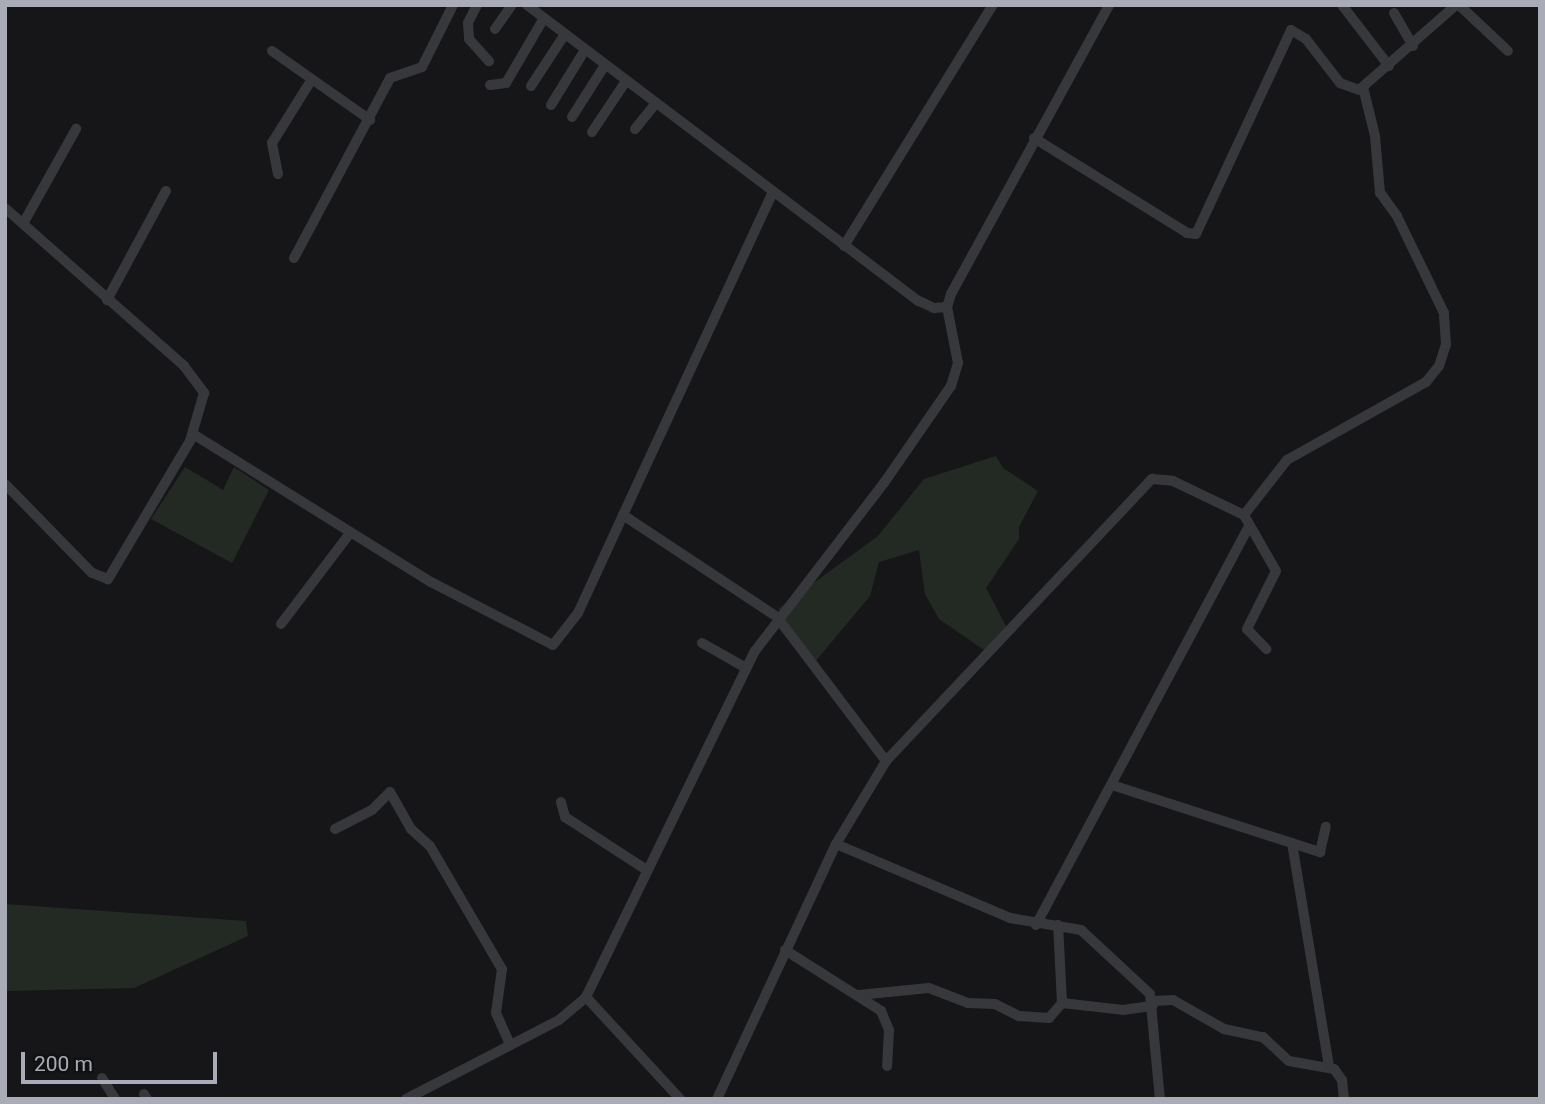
<!DOCTYPE html>
<style>
body{margin:0}
#map{position:relative;width:1545px;height:1104px;overflow:hidden;background:#161618;font-family:Roboto,sans-serif}
div>[style]{position:absolute}
[style*='--x']{left:calc(var(--x)*1px);top:calc(var(--y)*1px);width:calc(var(--w)*1px);rotate:calc(var(--a)*1deg)}
.green>*{inset:0;background:#232a24}
.minor>*{height:10px;margin:-5px;padding:0 5px;transform-origin:5px;border-radius:5px;background:#37383c}
span{translate:-50% -50%;white-space:nowrap;text-align:center;line-height:1.15;-webkit-text-stroke:5px #111113;paint-order:stroke}
.frame{position:absolute;inset:0;border:7px solid #a9acb6;pointer-events:none}
.scale{position:absolute;left:21px;top:1052px;width:196px;height:32px;box-sizing:border-box;border:4px solid #a9acb6;border-top:0;padding-left:9px;font-size:21px;line-height:24px;white-space:nowrap;color:#a9acb6;-webkit-text-stroke:5px #111113;paint-order:stroke}
</style>
<div id="map">
<div class="green">
<div style="clip-path:polygon(996px 456px,1003px 468px,1038px 491px,1019px 527px,1019px 539px,986px 588px,1008px 630px,984px 650px,939px 619px,925px 594px,919px 550px,879px 562px,870px 596px,814px 663px,778px 609px,878px 536px,924px 479px)"></div>
<div style="clip-path:polygon(185px 467px,223px 490px,234px 467px,269px 490px,232px 563px,151px 519px)"></div>
<div style="clip-path:polygon(5px 904px,246px 921px,248px 936px,134px 988px,5px 991px)"></div>
</div>
<div class="minor">
<div style="--x:477;--y:5;--w:20;--a:117"></div>
<div style="--x:468;--y:23;--w:16;--a:86"></div>
<div style="--x:469;--y:39;--w:30;--a:48"></div>
<div style="--x:527;--y:5;--w:491;--a:37.1"></div>
<div style="--x:919;--y:301;--w:17;--a:25"></div>
<div style="--x:934;--y:308;--w:13;--a:-4"></div>
<div style="--x:1342;--y:5;--w:77;--a:52.4"></div>
<div style="--x:1459;--y:5;--w:67;--a:43.2"></div>
<div style="--x:1394;--y:13;--w:38;--a:60"></div>
<div style="--x:495;--y:29;--w:29;--a:-55"></div>
<div style="--x:272;--y:51;--w:120;--a:35.1"></div>
<div style="--x:490;--y:85;--w:16;--a:-7"></div>
<div style="--x:506;--y:83;--w:75;--a:-59.7"></div>
<div style="--x:531;--y:86;--w:62;--a:-56.8"></div>
<div style="--x:551;--y:105;--w:65;--a:-58.3"></div>
<div style="--x:572;--y:117;--w:62;--a:-57.6"></div>
<div style="--x:635;--y:129;--w:32;--a:-51"></div>
<div style="--x:592;--y:132;--w:61;--a:-56.3"></div>
<div style="--x:1034;--y:138;--w:180;--a:31.8"></div>
<div style="--x:1187;--y:233;--w:9;--a:6"></div>
<div style="--x:1196;--y:234;--w:225;--a:-65"></div>
<div style="--x:1291;--y:30;--w:17;--a:31"></div>
<div style="--x:1306;--y:39;--w:56;--a:52.3"></div>
<div style="--x:1340;--y:83;--w:20;--a:20"></div>
<div style="--x:1359;--y:90;--w:129;--a:-41.2"></div>
<div style="--x:278;--y:174;--w:32;--a:-101"></div>
<div style="--x:272;--y:143;--w:75;--a:-58"></div>
<div style="--x:5;--y:208;--w:239;--a:41.4"></div>
<div style="--x:184;--y:366;--w:34;--a:53"></div>
<div style="--x:204;--y:393;--w:50;--a:106.3"></div>
<div style="--x:190;--y:441;--w:161;--a:120.7"></div>
<div style="--x:108;--y:579;--w:17;--a:-159"></div>
<div style="--x:92;--y:573;--w:124;--a:-134.3"></div>
<div style="--x:24;--y:222;--w:107;--a:-60.8"></div>
<div style="--x:844;--y:246;--w:283;--a:-58.3"></div>
<div style="--x:294;--y:258;--w:204;--a:-61.9"></div>
<div style="--x:390;--y:78;--w:34;--a:-19"></div>
<div style="--x:422;--y:67;--w:69;--a:-63.4"></div>
<div style="--x:107;--y:300;--w:124;--a:-61.6"></div>
<div style="--x:193;--y:434;--w:280;--a:31.9"></div>
<div style="--x:431;--y:582;--w:137;--a:27.3"></div>
<div style="--x:553;--y:645;--w:41;--a:-52"></div>
<div style="--x:578;--y:613;--w:108;--a:-65.3"></div>
<div style="--x:623;--y:515;--w:185;--a:33.5"></div>
<div style="--x:777;--y:617;--w:181;--a:52.9"></div>
<div style="--x:623;--y:515;--w:354;--a:-65.1"></div>
<div style="--x:1244;--y:515;--w:70;--a:-52"></div>
<div style="--x:1287;--y:460;--w:159;--a:-29.3"></div>
<div style="--x:1426;--y:382;--w:21;--a:-51"></div>
<div style="--x:1439;--y:366;--w:23;--a:-72"></div>
<div style="--x:1446;--y:344;--w:31;--a:-94"></div>
<div style="--x:1444;--y:313;--w:108;--a:-115.9"></div>
<div style="--x:1397;--y:216;--w:29;--a:-126"></div>
<div style="--x:1380;--y:193;--w:57;--a:-95"></div>
<div style="--x:1375;--y:136;--w:50;--a:-103.8"></div>
<div style="--x:281;--y:624;--w:114;--a:-52.8"></div>
<div style="--x:702;--y:643;--w:51;--a:29.6"></div>
<div style="--x:1112;--y:785;--w:219;--a:17.9"></div>
<div style="--x:1320;--y:852;--w:26;--a:-77"></div>
<div style="--x:561;--y:802;--w:16;--a:75"></div>
<div style="--x:565;--y:817;--w:95;--a:33"></div>
<div style="--x:335;--y:829;--w:42;--a:-27.2"></div>
<div style="--x:372;--y:810;--w:25;--a:-45"></div>
<div style="--x:390;--y:792;--w:43;--a:60.4"></div>
<div style="--x:411;--y:829;--w:25;--a:42"></div>
<div style="--x:430;--y:846;--w:143;--a:59.7"></div>
<div style="--x:502;--y:969;--w:44;--a:97.8"></div>
<div style="--x:496;--y:1013;--w:35;--a:66"></div>
<div style="--x:1292;--y:843;--w:227;--a:80.6"></div>
<div style="--x:836;--y:844;--w:189;--a:23"></div>
<div style="--x:1010;--y:918;--w:72;--a:9.6"></div>
<div style="--x:1081;--y:930;--w:94;--a:42.8"></div>
<div style="--x:1150;--y:994;--w:105;--a:84.6"></div>
<div style="--x:1036;--y:925;--w:450;--a:-61.9"></div>
<div style="--x:785;--y:950;--w:114;--a:32.4"></div>
<div style="--x:881;--y:1011;--w:21;--a:67"></div>
<div style="--x:889;--y:1030;--w:36;--a:93"></div>
<div style="--x:859;--y:995;--w:70;--a:-5.7"></div>
<div style="--x:929;--y:988;--w:42;--a:21"></div>
<div style="--x:968;--y:1003;--w:27;--a:2"></div>
<div style="--x:995;--y:1004;--w:27;--a:27"></div>
<div style="--x:1019;--y:1016;--w:30;--a:4"></div>
<div style="--x:1049;--y:1018;--w:20;--a:-49"></div>
<div style="--x:1062;--y:1003;--w:78;--a:-92.9"></div>
<div style="--x:586;--y:997;--w:139;--a:47.3"></div>
<div style="--x:1153;--y:1001;--w:20;--a:-3"></div>
<div style="--x:1173;--y:1000;--w:59;--a:29.6"></div>
<div style="--x:1224;--y:1029;--w:40;--a:12"></div>
<div style="--x:1263;--y:1037;--w:35;--a:43"></div>
<div style="--x:1289;--y:1061;--w:46;--a:10.1"></div>
<div style="--x:1334;--y:1069;--w:14;--a:54"></div>
<div style="--x:1342;--y:1080;--w:19;--a:84"></div>
<div style="--x:1062;--y:1003;--w:61;--a:6.5"></div>
<div style="--x:1123;--y:1010;--w:30;--a:-8"></div>
<div style="--x:102;--y:1078;--w:25;--a:58"></div>
<div style="--x:144;--y:1094;--w:6;--a:59"></div>
<div style="--x:406;--y:1099;--w:172;--a:-27.3"></div>
<div style="--x:559;--y:1020;--w:35;--a:-40"></div>
<div style="--x:586;--y:997;--w:385;--a:-64"></div>
<div style="--x:755;--y:651;--w:212;--a:-52.5"></div>
<div style="--x:884;--y:483;--w:118;--a:-55.4"></div>
<div style="--x:951;--y:386;--w:24;--a:-73"></div>
<div style="--x:958;--y:363;--w:57;--a:-101.1"></div>
<div style="--x:947;--y:307;--w:14;--a:-73"></div>
<div style="--x:951;--y:294;--w:329;--a:-61.3"></div>
<div style="--x:717;--y:1099;--w:281;--a:-65"></div>
<div style="--x:836;--y:844;--w:97;--a:-58.9"></div>
<div style="--x:886;--y:761;--w:388;--a:-46.7"></div>
<div style="--x:1152;--y:479;--w:21;--a:5"></div>
<div style="--x:1173;--y:481;--w:79;--a:25.6"></div>
<div style="--x:1244;--y:515;--w:64;--a:60.3"></div>
<div style="--x:1276;--y:571;--w:65;--a:116.6"></div>
<div style="--x:1247;--y:629;--w:28;--a:46"></div>
</div>
<div class="frame"></div>
<div class="scale">200 m</div>
</div>
